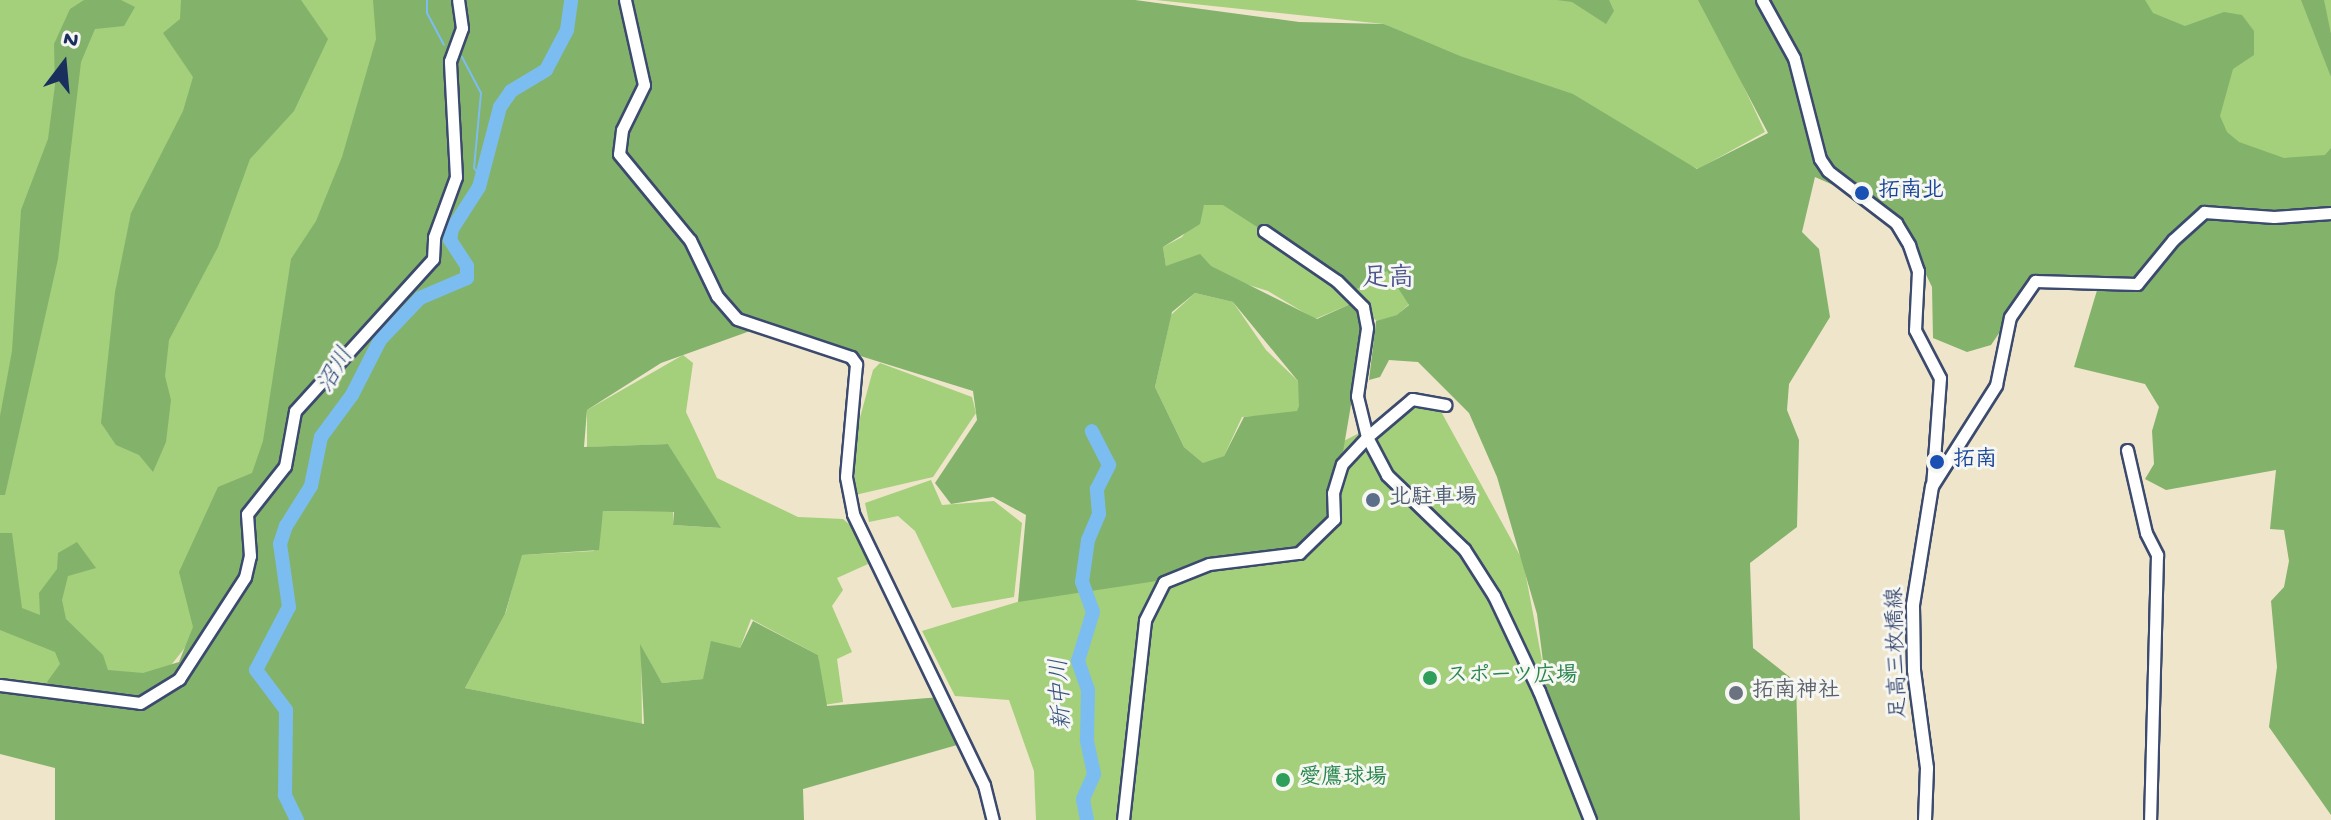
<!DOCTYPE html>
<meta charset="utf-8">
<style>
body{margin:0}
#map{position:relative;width:2331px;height:820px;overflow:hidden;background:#eee5cb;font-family:"Gochi Hand","Klee One",sans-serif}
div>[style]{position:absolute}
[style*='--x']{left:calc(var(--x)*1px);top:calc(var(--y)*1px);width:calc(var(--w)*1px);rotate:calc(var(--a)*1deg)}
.green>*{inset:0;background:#a4cf7b}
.forest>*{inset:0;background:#83b26b}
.stream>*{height:2px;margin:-1px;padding:0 1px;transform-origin:1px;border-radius:1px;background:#7cbdf1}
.river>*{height:14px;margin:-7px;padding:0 7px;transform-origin:7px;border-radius:7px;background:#7cbdf1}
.roads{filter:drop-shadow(2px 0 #3b4a6e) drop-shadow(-2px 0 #3b4a6e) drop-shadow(0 2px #3b4a6e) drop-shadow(0 -2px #3b4a6e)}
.tertiary>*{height:11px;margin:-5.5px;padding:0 5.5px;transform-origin:5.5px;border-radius:5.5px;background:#fff}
.secondary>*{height:12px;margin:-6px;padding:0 6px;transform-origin:6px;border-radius:6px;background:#fff}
.dots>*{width:22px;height:22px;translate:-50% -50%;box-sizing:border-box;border:4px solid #f6f6f2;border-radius:50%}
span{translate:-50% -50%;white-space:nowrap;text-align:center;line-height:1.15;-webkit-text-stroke:6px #f6f6f2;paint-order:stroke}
.transit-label{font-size:22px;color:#164399;font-weight:700}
.left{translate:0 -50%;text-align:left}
.service-label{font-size:22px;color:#4e5e75;font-weight:700}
.street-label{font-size:22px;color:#1b2f5e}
.leisure-label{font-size:22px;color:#27864d;font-weight:700}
.worship-label{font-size:22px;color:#5b616d;font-weight:700}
.water-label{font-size:24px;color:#335283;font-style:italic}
.quarter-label{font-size:26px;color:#4d568e;font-weight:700}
.north{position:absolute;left:24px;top:24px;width:80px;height:80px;-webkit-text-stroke:6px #f6f6f2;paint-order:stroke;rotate:16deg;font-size:22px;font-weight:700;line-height:32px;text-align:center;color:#1b2f5e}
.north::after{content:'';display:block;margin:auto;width:28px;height:36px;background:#1b2f5e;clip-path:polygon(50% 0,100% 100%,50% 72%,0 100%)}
</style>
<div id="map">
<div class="green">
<div style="clip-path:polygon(0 0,381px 0,393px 39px,338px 232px,198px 631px,142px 702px,0 682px)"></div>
<div style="clip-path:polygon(1156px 0,1703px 0,1765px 132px,1698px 169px,1384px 24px)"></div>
<div style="clip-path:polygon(2120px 0,2331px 0,2331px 194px,2203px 169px)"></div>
<div style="clip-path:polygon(1204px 205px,1224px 205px,1246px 216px,1302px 257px,1387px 271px,1409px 304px,1398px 315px,1377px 321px,1353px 303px,1315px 319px,1268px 291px,1182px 264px,1166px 266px,1163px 247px,1182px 237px)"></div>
<div style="clip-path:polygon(1195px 293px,1233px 302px,1266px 350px,1298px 381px,1301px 402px,1297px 412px,1287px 414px,1242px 417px,1224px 456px,1204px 464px,1184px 447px,1155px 387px,1171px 315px)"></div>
<div style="clip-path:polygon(683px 355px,693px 363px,686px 412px,717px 478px,798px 517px,843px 519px,855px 529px,868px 564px,837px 578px,843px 590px,832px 606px,852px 652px,837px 659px,843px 702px,824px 705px,818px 655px,751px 619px,740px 648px,704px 679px,662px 683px,641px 648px,642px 724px,465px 688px,506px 612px,521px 555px,594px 551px,603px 511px,673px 512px,673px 525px,720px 528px,668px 444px,587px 447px,587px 410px)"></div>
<div style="clip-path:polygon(880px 363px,972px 397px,976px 413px,933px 477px,855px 495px,855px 436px,873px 370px)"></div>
<div style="clip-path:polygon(1414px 405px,1438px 406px,1523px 561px,1549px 697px,1599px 820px,1036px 820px,1034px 771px,1009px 700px,955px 696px,922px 631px,1047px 593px)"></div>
<div style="clip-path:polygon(931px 480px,942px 505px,994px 501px,1022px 523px,1014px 597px,952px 608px,915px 531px,898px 516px,869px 522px,865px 503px)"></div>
</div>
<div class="forest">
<div style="clip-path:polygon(84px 0,121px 0,135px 7px,124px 26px,95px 29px,81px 62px,58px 259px,5px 495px,0 495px,0 416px,12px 351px,21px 210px,48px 139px,55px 85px,54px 44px,70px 9px)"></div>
<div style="clip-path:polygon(181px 0,301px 0,328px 39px,294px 111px,250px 159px,218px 247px,169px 340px,165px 376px,171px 400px,166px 442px,153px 472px,139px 455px,116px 445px,101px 423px,115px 292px,131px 213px,183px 111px,193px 77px,163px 33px,180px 19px)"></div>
<div style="clip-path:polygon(evenodd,373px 0,1135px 0,1299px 22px,1384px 24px,1460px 56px,1573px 94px,1697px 169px,1768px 133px,1698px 0,2145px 0,2153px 13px,2185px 26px,2224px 12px,2242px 15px,2254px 31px,2254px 55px,2233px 69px,2220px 116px,2227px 132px,2239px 142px,2284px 158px,2325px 155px,2331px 148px,2331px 815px,2269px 727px,2277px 667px,2271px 601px,2284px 587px,2289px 561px,2284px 530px,2270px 529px,2276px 470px,2166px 490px,2145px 479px,2154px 464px,2152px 431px,2159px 407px,2145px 384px,2074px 367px,2098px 287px,2032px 285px,1991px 345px,1967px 352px,1933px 338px,1932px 287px,1904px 229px,1865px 199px,1815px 177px,1802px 232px,1819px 249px,1830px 317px,1789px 384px,1787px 410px,1799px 440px,1797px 527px,1750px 563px,1753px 648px,1796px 682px,1800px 820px,1599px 820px,1559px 726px,1546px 685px,1537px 614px,1497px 477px,1469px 413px,1418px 362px,1389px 360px,1380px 377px,1369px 380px,1376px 321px,1397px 315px,1409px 305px,1387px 271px,1355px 290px,1223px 205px,1204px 205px,1200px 224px,1163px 247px,1166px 266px,1200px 254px,1211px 266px,1317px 319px,1355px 302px,1366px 317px,1331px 522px,1296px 546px,1205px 565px,1170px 579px,1018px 602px,1026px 515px,993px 497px,951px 504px,935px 483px,977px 420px,973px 391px,764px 326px,661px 363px,587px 410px,584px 447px,668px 444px,721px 528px,673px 525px,674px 512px,603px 511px,599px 550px,522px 555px,505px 614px,465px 688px,644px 724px,640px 644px,662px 683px,703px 679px,711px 641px,740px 648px,753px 621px,818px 655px,827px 706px,941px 697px,964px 743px,803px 789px,804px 820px,55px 820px,55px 768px,0 754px,0 686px,55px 693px,47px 682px,60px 664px,55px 652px,0 630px,0 533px,12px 533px,22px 608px,40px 615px,39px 593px,57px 569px,58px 553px,77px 542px,96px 568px,68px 576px,62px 600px,66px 619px,103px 655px,108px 670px,143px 673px,179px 662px,193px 627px,179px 572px,218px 487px,252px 473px,263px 441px,291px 259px,316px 221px,342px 157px,376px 39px,373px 0,1195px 293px,1233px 302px,1298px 381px,1299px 406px,1297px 411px,1244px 417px,1224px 456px,1203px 463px,1184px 447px,1155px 387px,1172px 312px,1195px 293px)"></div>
<div style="clip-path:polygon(1557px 0,1609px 0,1614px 11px,1606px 24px,1572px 2px)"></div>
<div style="clip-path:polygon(2301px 0,2324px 0,2331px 34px,2331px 77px)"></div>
</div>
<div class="stream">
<div style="--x:427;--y:0;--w:13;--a:90"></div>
<div style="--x:427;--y:13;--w:36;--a:62"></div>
<div style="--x:462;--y:57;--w:41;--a:62.2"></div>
<div style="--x:481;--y:93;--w:75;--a:95.3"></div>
<div style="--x:474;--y:168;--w:10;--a:53"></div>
</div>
<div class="river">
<div style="--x:297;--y:820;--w:28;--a:-116"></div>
<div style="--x:285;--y:795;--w:85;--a:-89.3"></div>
<div style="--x:286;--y:710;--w:50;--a:-126.9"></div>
<div style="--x:256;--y:670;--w:71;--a:-62.4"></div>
<div style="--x:289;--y:607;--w:64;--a:-98.1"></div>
<div style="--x:280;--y:544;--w:19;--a:-72"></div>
<div style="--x:286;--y:526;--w:47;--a:-58"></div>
<div style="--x:311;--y:486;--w:50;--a:-78.5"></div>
<div style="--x:321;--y:437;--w:52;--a:-53.6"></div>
<div style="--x:352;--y:395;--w:62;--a:-63"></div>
<div style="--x:380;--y:340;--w:58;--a:-46.4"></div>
<div style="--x:420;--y:298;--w:51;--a:-23.1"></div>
<div style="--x:467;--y:278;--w:12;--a:-90"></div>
<div style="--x:467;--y:266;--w:31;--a:-123"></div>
<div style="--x:450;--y:240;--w:11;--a:-80"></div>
<div style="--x:452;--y:229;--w:50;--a:-57.3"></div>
<div style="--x:479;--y:187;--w:83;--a:-75.3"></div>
<div style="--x:500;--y:107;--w:19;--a:-55"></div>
<div style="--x:511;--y:91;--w:41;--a:-31"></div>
<div style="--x:546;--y:70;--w:45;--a:-62.3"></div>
<div style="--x:567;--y:30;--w:30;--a:-82"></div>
<div style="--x:1087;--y:820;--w:21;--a:-101"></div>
<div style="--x:1083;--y:799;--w:27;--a:-66"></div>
<div style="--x:1094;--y:774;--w:35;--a:-102"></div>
<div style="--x:1087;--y:740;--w:50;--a:-88.9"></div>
<div style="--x:1088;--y:690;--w:31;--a:-109"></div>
<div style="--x:1078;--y:661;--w:51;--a:-73"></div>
<div style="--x:1093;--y:612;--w:32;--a:-110"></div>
<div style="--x:1082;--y:582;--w:42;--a:-81.9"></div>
<div style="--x:1088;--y:540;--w:28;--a:-67"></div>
<div style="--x:1099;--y:514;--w:25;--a:-95"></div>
<div style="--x:1097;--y:489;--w:27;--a:-63"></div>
<div style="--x:1109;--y:465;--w:38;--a:-117"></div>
</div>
<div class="roads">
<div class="tertiary">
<div style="--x:625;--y:0;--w:87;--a:77.4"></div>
<div style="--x:644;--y:85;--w:50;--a:116.1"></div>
<div style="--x:622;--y:130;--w:24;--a:97"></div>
<div style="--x:619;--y:154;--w:112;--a:50.5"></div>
<div style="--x:690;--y:240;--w:62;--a:64.3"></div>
<div style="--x:717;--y:296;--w:30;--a:49"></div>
<div style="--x:737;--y:319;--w:120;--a:18.4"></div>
<div style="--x:851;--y:357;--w:9;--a:54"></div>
<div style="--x:856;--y:364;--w:113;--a:95.1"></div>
<div style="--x:846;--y:477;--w:38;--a:79"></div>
<div style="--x:853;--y:514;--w:301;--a:64.2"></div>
<div style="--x:984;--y:785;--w:36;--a:76"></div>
<div style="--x:1762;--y:0;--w:66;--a:61.1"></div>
<div style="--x:1794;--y:58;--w:104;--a:75.6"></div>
<div style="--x:1820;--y:159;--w:14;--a:56"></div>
<div style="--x:1828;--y:171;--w:86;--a:37.4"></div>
<div style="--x:1896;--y:223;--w:26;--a:59"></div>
<div style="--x:1909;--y:245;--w:28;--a:71"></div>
<div style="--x:1918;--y:271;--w:59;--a:92.9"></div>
<div style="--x:1915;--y:330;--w:54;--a:62.5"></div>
<div style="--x:1940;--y:378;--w:108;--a:94.2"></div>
<div style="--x:1264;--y:231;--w:88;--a:34.4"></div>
<div style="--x:1337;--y:281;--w:37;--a:45"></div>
<div style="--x:1363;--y:307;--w:21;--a:79"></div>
<div style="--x:1367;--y:328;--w:69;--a:98.4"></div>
<div style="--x:1357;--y:396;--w:42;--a:76.3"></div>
<div style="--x:1367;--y:437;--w:43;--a:62.2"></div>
<div style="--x:1387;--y:475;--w:107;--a:43.9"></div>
<div style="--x:1464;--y:549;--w:56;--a:57.4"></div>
<div style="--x:1494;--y:596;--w:105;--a:64.7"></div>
<div style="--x:1539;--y:691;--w:139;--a:68.4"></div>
<div style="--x:2127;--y:450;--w:85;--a:77.1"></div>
<div style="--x:2146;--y:533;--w:25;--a:63"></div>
<div style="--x:2157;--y:555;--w:265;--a:91.5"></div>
<div style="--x:1932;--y:486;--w:120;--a:-57.6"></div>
<div style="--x:1996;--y:385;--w:69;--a:-78.4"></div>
<div style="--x:2010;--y:317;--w:44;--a:-55.2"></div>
<div style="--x:2035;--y:281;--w:102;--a:1.7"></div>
<div style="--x:2137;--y:284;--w:57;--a:-50.7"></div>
<div style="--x:2173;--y:240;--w:42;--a:-42.1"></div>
<div style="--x:2204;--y:212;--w:70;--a:4.1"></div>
<div style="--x:2274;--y:217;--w:57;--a:-4"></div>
<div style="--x:0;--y:685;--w:141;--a:7.3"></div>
<div style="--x:140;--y:703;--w:46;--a:-31.6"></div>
<div style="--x:179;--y:679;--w:121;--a:-57.1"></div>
<div style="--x:245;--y:577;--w:22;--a:-77"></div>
<div style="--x:250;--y:556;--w:42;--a:-94.1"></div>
<div style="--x:247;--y:514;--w:61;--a:-51.6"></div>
<div style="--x:285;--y:466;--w:56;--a:-79.7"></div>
<div style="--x:295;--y:411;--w:205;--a:-47.8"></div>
<div style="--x:433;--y:259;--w:22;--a:-87"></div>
<div style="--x:434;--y:237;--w:64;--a:-69.9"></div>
<div style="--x:456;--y:177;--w:116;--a:-93"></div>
<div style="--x:450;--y:61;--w:35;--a:-70"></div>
<div style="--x:462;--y:28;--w:28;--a:-98"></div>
<div style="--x:1123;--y:820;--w:201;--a:-83.7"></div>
<div style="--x:1145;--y:620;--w:42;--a:-63.4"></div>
<div style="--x:1164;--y:582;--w:48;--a:-21.8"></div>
<div style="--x:1209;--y:564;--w:91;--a:-7"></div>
<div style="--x:1299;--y:553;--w:49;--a:-44.2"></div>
<div style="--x:1334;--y:519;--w:26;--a:-92"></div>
<div style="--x:1333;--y:493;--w:30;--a:-73"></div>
<div style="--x:1342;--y:464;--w:37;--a:-47"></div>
<div style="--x:1367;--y:437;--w:59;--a:-40.2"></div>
<div style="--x:1412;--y:399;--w:34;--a:10"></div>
</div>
<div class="secondary">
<div style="--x:1925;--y:820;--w:52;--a:-87.8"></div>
<div style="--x:1927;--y:768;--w:99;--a:-97.6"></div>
<div style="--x:1914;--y:670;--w:65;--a:-90.9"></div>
<div style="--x:1913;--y:605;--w:121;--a:-80.9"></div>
</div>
</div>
<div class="dots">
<div style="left:1862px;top:193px;background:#1a4fb4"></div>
<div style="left:1937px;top:462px;background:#1a4fb4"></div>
<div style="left:1373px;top:500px;background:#5c6f8a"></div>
<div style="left:1430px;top:678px;background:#2e9e5b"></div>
<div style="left:1736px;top:693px;background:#6b7280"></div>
<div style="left:1283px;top:780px;background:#2e9e5b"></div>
</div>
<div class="transit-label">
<span class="left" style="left:1878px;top:193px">拓南北</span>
<span class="left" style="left:1953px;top:462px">拓南</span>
</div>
<div class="service-label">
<span class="left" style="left:1389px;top:500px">北駐車場</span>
</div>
<div class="street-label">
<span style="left:1899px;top:653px;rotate:-92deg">足高三枚橋線</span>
</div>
<div class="leisure-label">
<span class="left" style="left:1446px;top:678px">スポーツ広場</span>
<span class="left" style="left:1299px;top:780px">愛鷹球場</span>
</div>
<div class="worship-label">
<span class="left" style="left:1752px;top:693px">拓南神社</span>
</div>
<div class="water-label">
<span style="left:337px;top:371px;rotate:-60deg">沼川</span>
<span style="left:1063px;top:694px;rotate:-93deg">新中川</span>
</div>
<div class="quarter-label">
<span style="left:1388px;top:281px">足高</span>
</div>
<div class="north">N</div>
</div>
